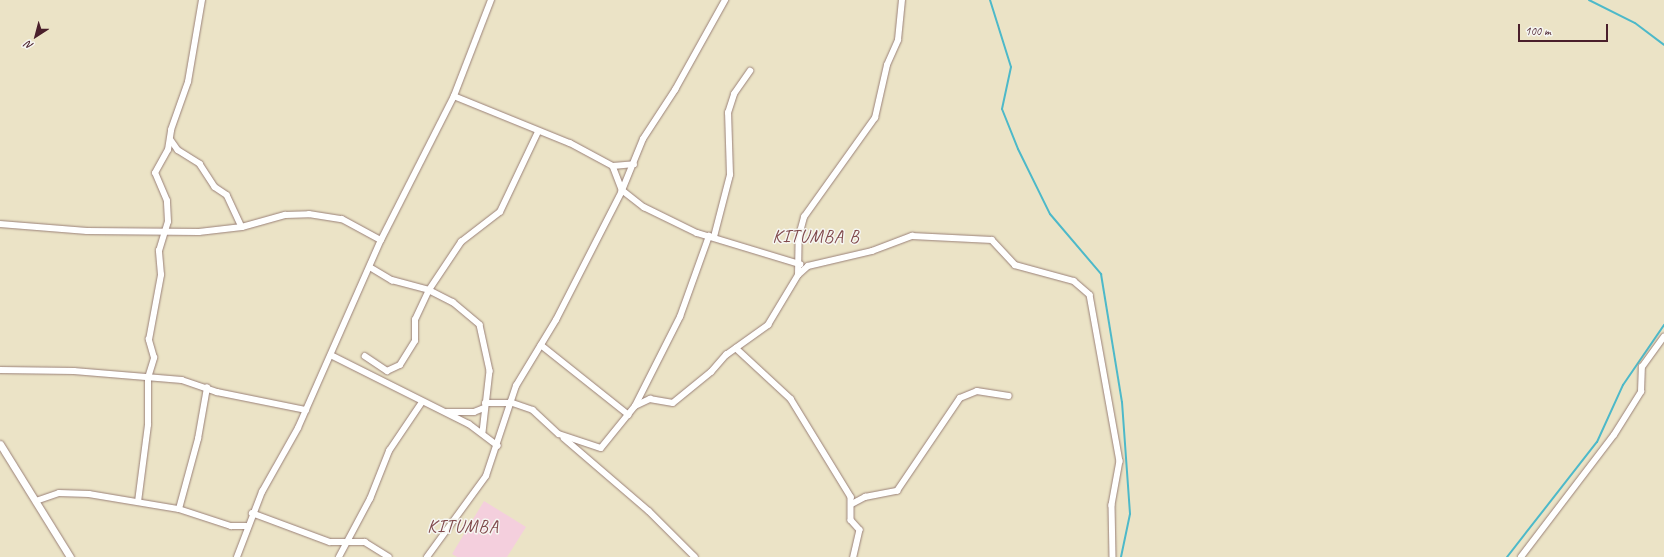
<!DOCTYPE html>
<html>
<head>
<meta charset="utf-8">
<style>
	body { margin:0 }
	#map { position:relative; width:1664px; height:557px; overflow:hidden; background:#ebe3c6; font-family:Caveat,sans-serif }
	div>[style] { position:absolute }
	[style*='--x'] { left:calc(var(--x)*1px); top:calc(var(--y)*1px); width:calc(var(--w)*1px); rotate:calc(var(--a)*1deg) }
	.built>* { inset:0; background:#f4cfdd }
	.stream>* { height:2px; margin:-1px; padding:0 1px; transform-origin:1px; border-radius:1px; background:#4db9c9 }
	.roads { filter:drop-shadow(0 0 1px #9a8178) drop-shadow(0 0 1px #9a8178) }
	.minor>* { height:5.5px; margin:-2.75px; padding:0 2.75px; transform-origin:2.75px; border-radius:2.75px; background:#fff }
	.tertiary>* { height:7px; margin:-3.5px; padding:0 3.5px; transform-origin:3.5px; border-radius:3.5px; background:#fff }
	span { translate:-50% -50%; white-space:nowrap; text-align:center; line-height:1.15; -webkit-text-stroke:3px #f6f6f2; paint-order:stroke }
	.quarter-label { font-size:18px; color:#814a4c; letter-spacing:1px }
	.north { position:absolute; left:16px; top:16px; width:40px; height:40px; -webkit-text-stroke:3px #f6f6f2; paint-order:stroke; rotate:216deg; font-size:11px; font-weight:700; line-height:16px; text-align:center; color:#4a1f2b }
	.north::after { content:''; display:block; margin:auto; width:14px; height:18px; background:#4a1f2b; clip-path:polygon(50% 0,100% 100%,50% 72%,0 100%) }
	.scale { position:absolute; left:1518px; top:24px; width:90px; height:18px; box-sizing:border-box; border:2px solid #4a1f2b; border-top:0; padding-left:5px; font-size:12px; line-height:14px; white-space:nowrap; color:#4a1f2b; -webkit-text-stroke:3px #f6f6f2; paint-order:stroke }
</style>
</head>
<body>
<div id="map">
	<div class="built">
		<div style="clip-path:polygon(484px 501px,526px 527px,507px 557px,457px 557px,452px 554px)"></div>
	</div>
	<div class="stream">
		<div style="--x:990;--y:0;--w:70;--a:72.6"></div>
		<div style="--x:1011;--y:67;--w:43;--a:102.1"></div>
		<div style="--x:1002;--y:109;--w:43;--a:68.2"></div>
		<div style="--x:1018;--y:149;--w:72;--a:63.8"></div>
		<div style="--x:1050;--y:214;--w:79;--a:49.6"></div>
		<div style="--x:1101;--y:274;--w:130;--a:80.7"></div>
		<div style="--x:1122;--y:402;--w:112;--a:85.9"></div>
		<div style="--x:1130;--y:514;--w:44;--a:101.8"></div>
		<div style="--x:1589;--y:0;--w:51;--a:26.6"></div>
		<div style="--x:1635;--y:23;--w:36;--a:37"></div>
		<div style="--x:1507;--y:557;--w:146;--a:-52"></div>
		<div style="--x:1597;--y:442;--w:63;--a:-65.5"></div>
		<div style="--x:1623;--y:385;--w:73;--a:-55.7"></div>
	</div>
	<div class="roads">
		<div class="minor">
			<div style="--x:454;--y:96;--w:125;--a:22.1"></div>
			<div style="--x:570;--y:143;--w:49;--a:28.1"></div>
			<div style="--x:613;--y:166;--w:21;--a:-5"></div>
			<div style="--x:171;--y:140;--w:12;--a:55"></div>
			<div style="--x:178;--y:150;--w:26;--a:32"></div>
			<div style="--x:200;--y:164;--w:27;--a:57"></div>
			<div style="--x:215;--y:187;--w:14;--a:34"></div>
			<div style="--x:227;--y:195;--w:35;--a:65"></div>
			<div style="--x:613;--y:166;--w:26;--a:69"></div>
			<div style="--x:622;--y:190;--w:28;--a:38"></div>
			<div style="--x:644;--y:207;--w:59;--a:26.1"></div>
			<div style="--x:697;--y:233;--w:108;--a:16.8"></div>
			<div style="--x:0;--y:224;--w:87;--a:4.6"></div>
			<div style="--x:87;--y:231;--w:112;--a:0.5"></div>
			<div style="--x:199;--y:232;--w:43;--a:-6.6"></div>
			<div style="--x:242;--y:227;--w:45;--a:-15.6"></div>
			<div style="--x:285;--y:215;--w:24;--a:-2"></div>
			<div style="--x:309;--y:214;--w:33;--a:9"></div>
			<div style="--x:342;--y:219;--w:44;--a:28.3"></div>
			<div style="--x:714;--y:237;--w:64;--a:-75.5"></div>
			<div style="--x:730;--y:175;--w:62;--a:-91.8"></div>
			<div style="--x:728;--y:113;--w:20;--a:-72"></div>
			<div style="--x:734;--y:94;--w:28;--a:-55"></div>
			<div style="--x:370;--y:267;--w:26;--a:31"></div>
			<div style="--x:392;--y:280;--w:38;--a:15"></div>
			<div style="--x:429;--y:290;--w:27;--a:27"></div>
			<div style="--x:453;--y:302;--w:35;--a:40"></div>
			<div style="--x:480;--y:325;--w:47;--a:77.7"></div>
			<div style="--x:490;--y:371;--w:61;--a:96.5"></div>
			<div style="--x:798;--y:275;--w:39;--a:-89"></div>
			<div style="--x:799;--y:236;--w:20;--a:-75"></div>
			<div style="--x:804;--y:217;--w:122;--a:-54.4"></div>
			<div style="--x:875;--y:118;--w:54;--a:-77.2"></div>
			<div style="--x:887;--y:65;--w:27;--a:-66"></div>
			<div style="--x:898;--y:40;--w:40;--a:-84.3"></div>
			<div style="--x:541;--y:345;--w:112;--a:38.5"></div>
			<div style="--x:736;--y:348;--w:75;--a:42.8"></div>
			<div style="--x:791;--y:399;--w:115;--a:58.5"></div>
			<div style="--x:851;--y:497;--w:23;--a:90"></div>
			<div style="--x:851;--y:520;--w:13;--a:48"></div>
			<div style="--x:860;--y:530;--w:28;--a:103"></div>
			<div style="--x:333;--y:356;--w:152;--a:26.6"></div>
			<div style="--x:469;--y:424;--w:36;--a:37"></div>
			<div style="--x:365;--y:356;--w:27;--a:34"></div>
			<div style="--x:387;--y:371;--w:14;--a:-25"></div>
			<div style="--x:400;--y:365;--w:28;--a:-58"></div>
			<div style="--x:415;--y:341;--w:21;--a:-90"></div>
			<div style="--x:415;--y:320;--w:33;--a:-65"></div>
			<div style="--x:429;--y:290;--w:58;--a:-56.3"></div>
			<div style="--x:461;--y:242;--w:49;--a:-37.6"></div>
			<div style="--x:500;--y:212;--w:89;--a:-64.6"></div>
			<div style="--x:0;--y:370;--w:74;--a:0.8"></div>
			<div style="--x:74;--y:371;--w:108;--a:4.8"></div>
			<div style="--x:182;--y:380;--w:37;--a:19"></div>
			<div style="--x:217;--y:392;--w:91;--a:11.4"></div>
			<div style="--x:510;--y:402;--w:24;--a:19"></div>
			<div style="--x:533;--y:410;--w:35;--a:43"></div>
			<div style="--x:559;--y:434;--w:44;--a:18.4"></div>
			<div style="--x:601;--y:448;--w:54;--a:-51"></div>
			<div style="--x:635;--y:406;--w:17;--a:-25"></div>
			<div style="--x:650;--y:399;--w:23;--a:10"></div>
			<div style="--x:673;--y:403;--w:49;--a:-39.2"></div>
			<div style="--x:711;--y:372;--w:23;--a:-49"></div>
			<div style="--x:726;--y:355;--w:52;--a:-35.5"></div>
			<div style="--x:768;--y:325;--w:58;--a:-59"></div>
			<div style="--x:798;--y:275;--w:13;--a:-42"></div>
			<div style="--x:808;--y:266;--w:66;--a:-13.2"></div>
			<div style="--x:872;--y:251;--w:43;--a:-20.6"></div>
			<div style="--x:912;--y:236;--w:80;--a:2.9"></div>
			<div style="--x:992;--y:240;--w:34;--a:47"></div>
			<div style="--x:1015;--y:265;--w:61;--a:15.2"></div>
			<div style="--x:1074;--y:281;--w:21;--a:41"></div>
			<div style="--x:1090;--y:295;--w:169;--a:79.8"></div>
			<div style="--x:1120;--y:461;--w:45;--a:100.3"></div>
			<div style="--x:1112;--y:505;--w:52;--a:88.9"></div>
			<div style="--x:485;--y:403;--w:25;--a:0"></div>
			<div style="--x:635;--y:406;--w:100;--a:-63.2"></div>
			<div style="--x:680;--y:317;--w:86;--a:-70.3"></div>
			<div style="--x:447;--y:412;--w:27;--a:0"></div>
			<div style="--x:474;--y:412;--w:11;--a:-22"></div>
			<div style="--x:564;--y:438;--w:112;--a:40.7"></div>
			<div style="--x:649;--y:511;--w:65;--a:45"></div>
			<div style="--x:36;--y:501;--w:24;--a:-19"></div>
			<div style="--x:59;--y:493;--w:30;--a:2"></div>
			<div style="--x:89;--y:494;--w:91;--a:9.5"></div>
			<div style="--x:179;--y:509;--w:55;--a:18.1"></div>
			<div style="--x:231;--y:526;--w:15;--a:0"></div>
			<div style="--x:138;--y:502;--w:78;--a:-82.6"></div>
			<div style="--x:148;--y:425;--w:47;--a:-90"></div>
			<div style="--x:148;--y:378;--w:21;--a:-73"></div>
			<div style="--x:154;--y:358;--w:19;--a:-106"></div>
			<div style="--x:149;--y:340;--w:66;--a:-79.5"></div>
			<div style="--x:161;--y:275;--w:24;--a:-95"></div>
			<div style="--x:159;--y:251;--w:30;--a:-73"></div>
			<div style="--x:168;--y:222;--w:21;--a:-93"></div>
			<div style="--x:167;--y:201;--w:30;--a:-113"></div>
			<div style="--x:155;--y:173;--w:26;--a:-61"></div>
			<div style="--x:168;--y:150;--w:20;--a:-81"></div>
			<div style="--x:171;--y:130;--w:51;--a:-70.5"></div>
			<div style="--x:188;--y:82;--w:83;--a:-80.3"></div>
			<div style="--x:852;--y:504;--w:15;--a:-28"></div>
			<div style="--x:865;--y:497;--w:33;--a:-11"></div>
			<div style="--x:897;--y:491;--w:112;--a:-55.9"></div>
			<div style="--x:960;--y:398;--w:18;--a:-22"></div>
			<div style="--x:977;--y:391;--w:32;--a:9"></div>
			<div style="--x:179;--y:509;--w:73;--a:-74.8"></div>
			<div style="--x:198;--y:439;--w:52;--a:-80"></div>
			<div style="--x:252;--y:513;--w:83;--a:20.4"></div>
			<div style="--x:330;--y:542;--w:35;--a:0"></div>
			<div style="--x:365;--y:542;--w:28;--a:32"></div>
			<div style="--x:237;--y:557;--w:70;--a:-69"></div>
			<div style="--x:262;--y:492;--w:73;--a:-60.6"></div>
			<div style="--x:298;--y:428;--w:206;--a:-66.2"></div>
			<div style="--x:381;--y:240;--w:161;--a:-63.1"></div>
			<div style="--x:454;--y:96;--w:103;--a:-68.9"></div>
			<div style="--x:339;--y:557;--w:66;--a:-61.9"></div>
			<div style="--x:370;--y:499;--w:52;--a:-68.4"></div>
			<div style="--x:389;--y:451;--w:59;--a:-56"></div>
			<div style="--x:427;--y:557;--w:100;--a:-53.9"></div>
			<div style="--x:486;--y:476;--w:95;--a:-71.6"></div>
			<div style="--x:516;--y:386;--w:77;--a:-58.8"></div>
			<div style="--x:556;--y:320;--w:143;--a:-62.9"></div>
			<div style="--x:621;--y:193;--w:58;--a:-67.8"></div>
			<div style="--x:643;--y:139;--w:59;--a:-56.9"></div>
			<div style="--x:675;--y:90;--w:103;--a:-60.9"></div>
			<div style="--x:1521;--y:557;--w:153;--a:-52.7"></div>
			<div style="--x:1614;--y:435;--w:51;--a:-57.9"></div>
			<div style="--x:1641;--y:392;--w:25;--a:-88"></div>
			<div style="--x:1642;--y:367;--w:37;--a:-54"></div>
		</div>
		<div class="tertiary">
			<div style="--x:0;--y:444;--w:133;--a:58.2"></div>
		</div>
	</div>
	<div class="quarter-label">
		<span style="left:816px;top:236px">KITUMBA B</span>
		<span style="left:463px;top:526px">KITUMBA</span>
	</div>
	<div class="north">N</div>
	<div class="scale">100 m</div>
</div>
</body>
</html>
